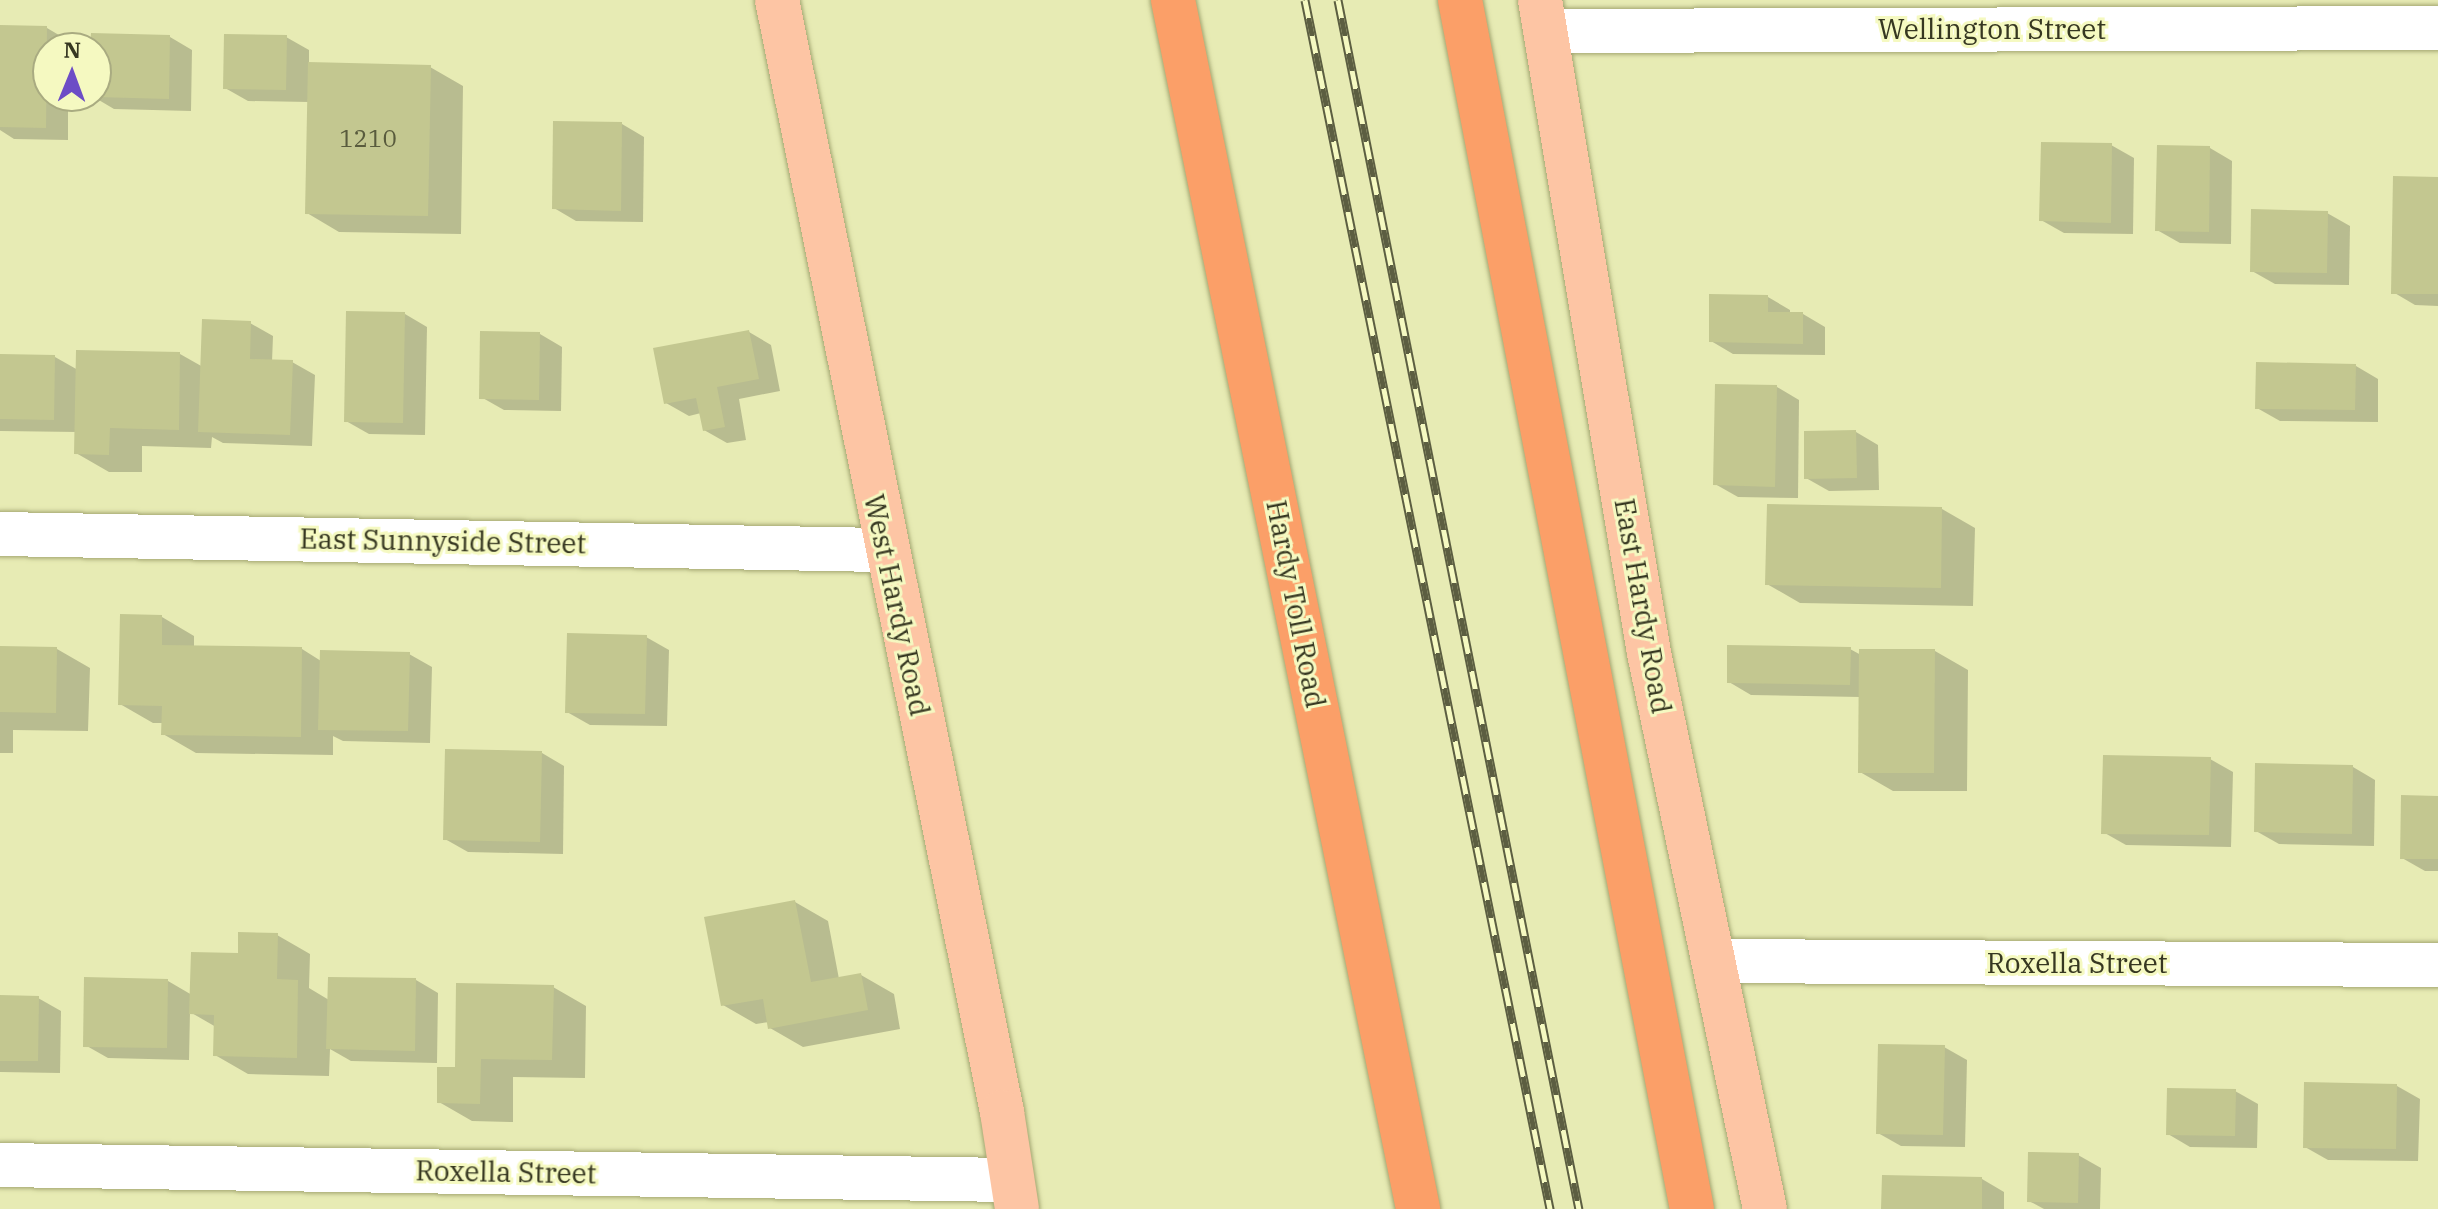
<!DOCTYPE html>
<html>
<head>
<meta charset="utf-8">
<style>
	body { margin:0 }
	#map { position:relative; width:2438px; height:1209px; overflow:hidden; background:#e7ebb4; font-family:"IBM Plex Serif",serif }
	div>[style] { position:absolute }
	[style*='--x'] { left:calc(var(--x)*1px); top:calc(var(--y)*1px); width:calc(var(--w)*1px); rotate:calc(var(--a)*1deg) }
	.shadow>* { inset:0; background:#0003 }
	.building>* { inset:0; background:#c3c790 }
	.roads { filter:drop-shadow(0 0 2px #a4a772) drop-shadow(0 0 2px #a4a772) }
	.minor>* { height:44px; margin:-22px; padding:0 22px; transform-origin:22px; border-radius:22px; background:#fff }
	.major>* { height:44px; margin:-22px; padding:0 22px; transform-origin:22px; border-radius:22px; background:#fdc5a4 }
	.highway>* { height:44px; margin:-22px; padding:0 22px; transform-origin:22px; border-radius:22px; background:#fb9f68 }
	.rail>* { height:9px; margin-top:-4.5px; transform-origin:0; background:repeating-linear-gradient(90deg,#f5f9c1 0 18px,#5c5e41 0 36px); box-sizing:border-box; border-block:2px solid #5c5e41 }
	span { translate:-50% -50%; white-space:nowrap; text-align:center; line-height:1.15; -webkit-text-stroke:6px #f5f9c1; paint-order:stroke }
	.number-label { font-size:24px; color:#595b3d }
	.number-label span { -webkit-text-stroke-width:0 }
	.street-label { font-size:28px; color:#363721 }
	.north { position:absolute; left:32px; top:32px; width:80px; height:80px; box-sizing:border-box; background:#f5f9c1; border:2px solid #a9ab81; border-radius:50%; rotate:1deg; font-size:22px; font-weight:700; line-height:32px; text-align:center; color:#363721 }
	.north::after { content:''; display:block; margin:auto; width:28px; height:36px; background:#6d4dc6; clip-path:polygon(50% 0,100% 100%,50% 72%,0 100%) }
</style>
</head>
<body>
<div id="map">
	<div class="shadow">
		<div style="clip-path:polygon(0 27px,47px 28px,69px 41px,69px 48px,48px 48px,48px 96px,68px 96px,68px 140px,14px 139px,0 130px)"></div>
		<div style="clip-path:polygon(170px 37px,192px 50px,191px 111px,114px 109px,92px 96px,96px 96px,96px 48px,92px 48px)"></div>
		<div style="clip-path:polygon(286px 37px,309px 50px,309px 64px,430px 67px,463px 86px,461px 234px,339px 232px,307px 213px,309px 102px,248px 101px,225px 88px)"></div>
		<div style="clip-path:polygon(622px 124px,644px 137px,643px 222px,576px 221px,554px 208px)"></div>
		<div style="clip-path:polygon(2111px 145px,2134px 158px,2133px 234px,2064px 233px,2041px 220px)"></div>
		<div style="clip-path:polygon(2210px 148px,2232px 161px,2231px 244px,2180px 243px,2157px 230px)"></div>
		<div style="clip-path:polygon(2438px 179px,2438px 306px,2415px 305px,2393px 292px)"></div>
		<div style="clip-path:polygon(2327px 213px,2350px 226px,2349px 285px,2275px 284px,2252px 271px)"></div>
		<div style="clip-path:polygon(1768px 297px,1790px 310px,1790px 314px,1803px 314px,1825px 327px,1825px 355px,1733px 354px,1711px 341px)"></div>
		<div style="clip-path:polygon(405px 314px,427px 327px,425px 435px,369px 434px,346px 421px)"></div>
		<div style="clip-path:polygon(250px 323px,273px 336px,272px 362px,292px 362px,315px 375px,312px 446px,223px 443px,212px 437px,211px 448px,142px 446px,142px 472px,109px 472px,76px 453px,77px 432px,0 431px,0 356px,55px 357px,78px 370px,180px 354px,203px 367px)"></div>
		<div style="clip-path:polygon(749px 332px,771px 345px,780px 391px,739px 399px,746px 440px,727px 443px,704px 430px,701px 413px,689px 416px,666px 403px)"></div>
		<div style="clip-path:polygon(540px 334px,562px 347px,561px 411px,504px 410px,481px 397px)"></div>
		<div style="clip-path:polygon(2356px 366px,2378px 379px,2378px 422px,2280px 421px,2257px 408px)"></div>
		<div style="clip-path:polygon(1777px 387px,1799px 400px,1798px 498px,1738px 497px,1715px 484px)"></div>
		<div style="clip-path:polygon(1856px 432px,1878px 445px,1879px 490px,1829px 491px,1806px 478px)"></div>
		<div style="clip-path:polygon(1942px 509px,1975px 528px,1973px 606px,1800px 603px,1767px 584px)"></div>
		<div style="clip-path:polygon(162px 617px,194px 636px,194px 648px,302px 649px,321px 661px,409px 654px,432px 667px,430px 743px,343px 741px,333px 736px,333px 755px,196px 753px,163px 734px,164px 723px,153px 723px,120px 704px)"></div>
		<div style="clip-path:polygon(646px 637px,669px 650px,667px 726px,590px 725px,567px 712px)"></div>
		<div style="clip-path:polygon(0 648px,57px 649px,90px 668px,88px 731px,13px 730px,13px 753px,0 753px)"></div>
		<div style="clip-path:polygon(1850px 649px,1861px 655px,1935px 651px,1968px 670px,1967px 791px,1893px 791px,1860px 772px,1860px 697px,1751px 695px,1729px 682px)"></div>
		<div style="clip-path:polygon(542px 753px,564px 766px,563px 854px,468px 852px,445px 839px)"></div>
		<div style="clip-path:polygon(2210px 759px,2233px 772px,2231px 847px,2126px 845px,2103px 832px)"></div>
		<div style="clip-path:polygon(2353px 767px,2375px 780px,2374px 846px,2279px 844px,2256px 831px)"></div>
		<div style="clip-path:polygon(2438px 798px,2438px 871px,2425px 871px,2402px 858px)"></div>
		<div style="clip-path:polygon(795px 902px,828px 921px,839px 979px,861px 975px,894px 994px,900px 1029px,803px 1047px,770px 1028px,769px 1022px,756px 1024px,723px 1005px)"></div>
		<div style="clip-path:polygon(277px 935px,310px 954px,309px 988px,329px 1000px,416px 980px,438px 993px,437px 1063px,351px 1061px,330px 1049px,329px 1076px,248px 1074px,215px 1055px,216px 1027px,190px 1012px,189px 1060px,108px 1058px,85px 1045px,168px 981px,192px 995px,240px 955px)"></div>
		<div style="clip-path:polygon(553px 987px,586px 1006px,585px 1078px,513px 1077px,513px 1122px,472px 1121px,439px 1102px,457px 1069px)"></div>
		<div style="clip-path:polygon(0 997px,38px 998px,61px 1011px,60px 1073px,0 1072px)"></div>
		<div style="clip-path:polygon(1944px 1047px,1967px 1060px,1965px 1147px,1901px 1146px,1878px 1133px)"></div>
		<div style="clip-path:polygon(2397px 1086px,2420px 1099px,2418px 1161px,2328px 1160px,2305px 1147px)"></div>
		<div style="clip-path:polygon(2235px 1091px,2258px 1104px,2257px 1148px,2190px 1147px,2168px 1134px)"></div>
		<div style="clip-path:polygon(2078px 1155px,2101px 1168px,2100px 1209px,2044px 1209px,2029px 1201px)"></div>
		<div style="clip-path:polygon(1982px 1179px,2004px 1192px,2004px 1209px,1883px 1209px)"></div>
	</div>
	<div class="building">
		<div style="clip-path:polygon(0 25px,47px 26px,46px 128px,0 127px)"></div>
		<div style="clip-path:polygon(91px 33px,170px 35px,169px 99px,96px 97px,96px 48px,90px 48px)"></div>
		<div style="clip-path:polygon(224px 34px,287px 35px,286px 90px,223px 89px)"></div>
		<div style="clip-path:polygon(308px 62px,431px 65px,428px 216px,305px 214px)"></div>
		<div style="clip-path:polygon(553px 121px,622px 122px,621px 211px,552px 209px)"></div>
		<div style="clip-path:polygon(2041px 142px,2112px 143px,2111px 223px,2039px 221px)"></div>
		<div style="clip-path:polygon(2157px 145px,2210px 146px,2209px 232px,2155px 231px)"></div>
		<div style="clip-path:polygon(2393px 176px,2438px 177px,2438px 294px,2391px 294px)"></div>
		<div style="clip-path:polygon(2251px 209px,2328px 211px,2327px 273px,2250px 272px)"></div>
		<div style="clip-path:polygon(1709px 294px,1768px 295px,1768px 312px,1803px 312px,1803px 344px,1709px 342px)"></div>
		<div style="clip-path:polygon(346px 311px,405px 312px,403px 423px,344px 422px)"></div>
		<div style="clip-path:polygon(202px 319px,251px 321px,250px 359px,293px 360px,290px 435px,198px 432px)"></div>
		<div style="clip-path:polygon(749px 330px,759px 379px,717px 387px,725px 427px,703px 431px,696px 398px,664px 404px,653px 348px)"></div>
		<div style="clip-path:polygon(480px 331px,540px 332px,539px 400px,479px 399px)"></div>
		<div style="clip-path:polygon(76px 350px,180px 352px,179px 430px,110px 428px,109px 455px,74px 454px)"></div>
		<div style="clip-path:polygon(0 354px,55px 355px,54px 420px,0 419px)"></div>
		<div style="clip-path:polygon(2256px 362px,2356px 364px,2355px 410px,2255px 409px)"></div>
		<div style="clip-path:polygon(1715px 384px,1777px 385px,1775px 487px,1713px 485px)"></div>
		<div style="clip-path:polygon(1856px 430px,1857px 478px,1804px 479px,1804px 431px)"></div>
		<div style="clip-path:polygon(1767px 504px,1942px 507px,1941px 588px,1765px 585px)"></div>
		<div style="clip-path:polygon(120px 614px,162px 615px,162px 645px,302px 647px,301px 737px,161px 735px,162px 706px,118px 705px)"></div>
		<div style="clip-path:polygon(567px 633px,647px 635px,645px 714px,565px 713px)"></div>
		<div style="clip-path:polygon(1727px 645px,1851px 647px,1850px 685px,1727px 683px)"></div>
		<div style="clip-path:polygon(0 646px,57px 647px,56px 713px,0 712px)"></div>
		<div style="clip-path:polygon(1859px 649px,1935px 649px,1934px 773px,1858px 773px)"></div>
		<div style="clip-path:polygon(320px 650px,410px 652px,408px 731px,318px 730px)"></div>
		<div style="clip-path:polygon(445px 749px,542px 751px,540px 842px,443px 840px)"></div>
		<div style="clip-path:polygon(2103px 755px,2211px 757px,2209px 835px,2101px 834px)"></div>
		<div style="clip-path:polygon(2255px 763px,2353px 765px,2352px 834px,2254px 832px)"></div>
		<div style="clip-path:polygon(2401px 795px,2438px 796px,2438px 859px,2400px 859px)"></div>
		<div style="clip-path:polygon(795px 900px,811px 982px,861px 973px,868px 1010px,768px 1029px,763px 999px,721px 1006px,704px 917px)"></div>
		<div style="clip-path:polygon(238px 932px,278px 933px,277px 979px,298px 980px,297px 1058px,213px 1056px,214px 1015px,189px 1014px,191px 952px,238px 953px)"></div>
		<div style="clip-path:polygon(84px 977px,168px 979px,167px 1048px,83px 1047px)"></div>
		<div style="clip-path:polygon(328px 977px,416px 978px,415px 1051px,326px 1049px)"></div>
		<div style="clip-path:polygon(456px 983px,554px 985px,552px 1060px,481px 1059px,480px 1104px,437px 1103px,437px 1067px,455px 1067px)"></div>
		<div style="clip-path:polygon(0 995px,39px 996px,38px 1061px,0 1061px)"></div>
		<div style="clip-path:polygon(1878px 1044px,1945px 1045px,1943px 1135px,1876px 1134px)"></div>
		<div style="clip-path:polygon(2304px 1082px,2397px 1084px,2396px 1149px,2303px 1148px)"></div>
		<div style="clip-path:polygon(2167px 1088px,2236px 1089px,2235px 1136px,2166px 1135px)"></div>
		<div style="clip-path:polygon(2028px 1152px,2079px 1153px,2078px 1203px,2027px 1202px)"></div>
		<div style="clip-path:polygon(1882px 1175px,1982px 1177px,1982px 1209px,1881px 1209px)"></div>
	</div>
	<div class="roads">
		<div class="minor">
			<div style="--x:1546;--y:31;--w:892;--a:-0.19"></div>
			<div style="--x:0;--y:534;--w:885;--a:1.04"></div>
			<div style="--x:1715;--y:961;--w:723;--a:0.32"></div>
			<div style="--x:0;--y:1165;--w:1012;--a:0.85"></div>
		</div>
		<div class="major">
			<div style="--x:777;--y:0;--w:1135;--a:78.56"></div>
			<div style="--x:1002;--y:1112;--w:98;--a:81.2"></div>
			<div style="--x:1540;--y:0;--w:662;--a:80.52"></div>
			<div style="--x:1649;--y:653;--w:568;--a:78.22"></div>
		</div>
		<div class="highway">
			<div style="--x:1173;--y:0;--w:1234;--a:78.54"></div>
			<div style="--x:1460;--y:0;--w:1231;--a:79.14"></div>
		</div>
	</div>
	<div class="rail">
		<div style="--x:1305;--y:0;--w:1234;--a:78.54"></div>
		<div style="--x:1338;--y:0;--w:1233;--a:78.73"></div>
	</div>
	<div class="number-label">
		<span style="left:368px;top:139px">1210</span>
	</div>
	<div class="street-label">
		<span style="left:1992px;top:29px">Wellington Street</span>
		<span style="left:443px;top:541px;rotate:1deg">East Sunnyside Street</span>
		<span style="left:1296px;top:604px;rotate:79deg">Hardy Toll Road</span>
		<span style="left:897px;top:605px;rotate:78deg">West Hardy Road</span>
		<span style="left:1643px;top:606px;rotate:80deg">East Hardy Road</span>
		<span style="left:2077px;top:963px">Roxella Street</span>
		<span style="left:506px;top:1172px;rotate:1deg">Roxella Street</span>
	</div>
	<div class="north">N</div>
</div>
</body>
</html>
